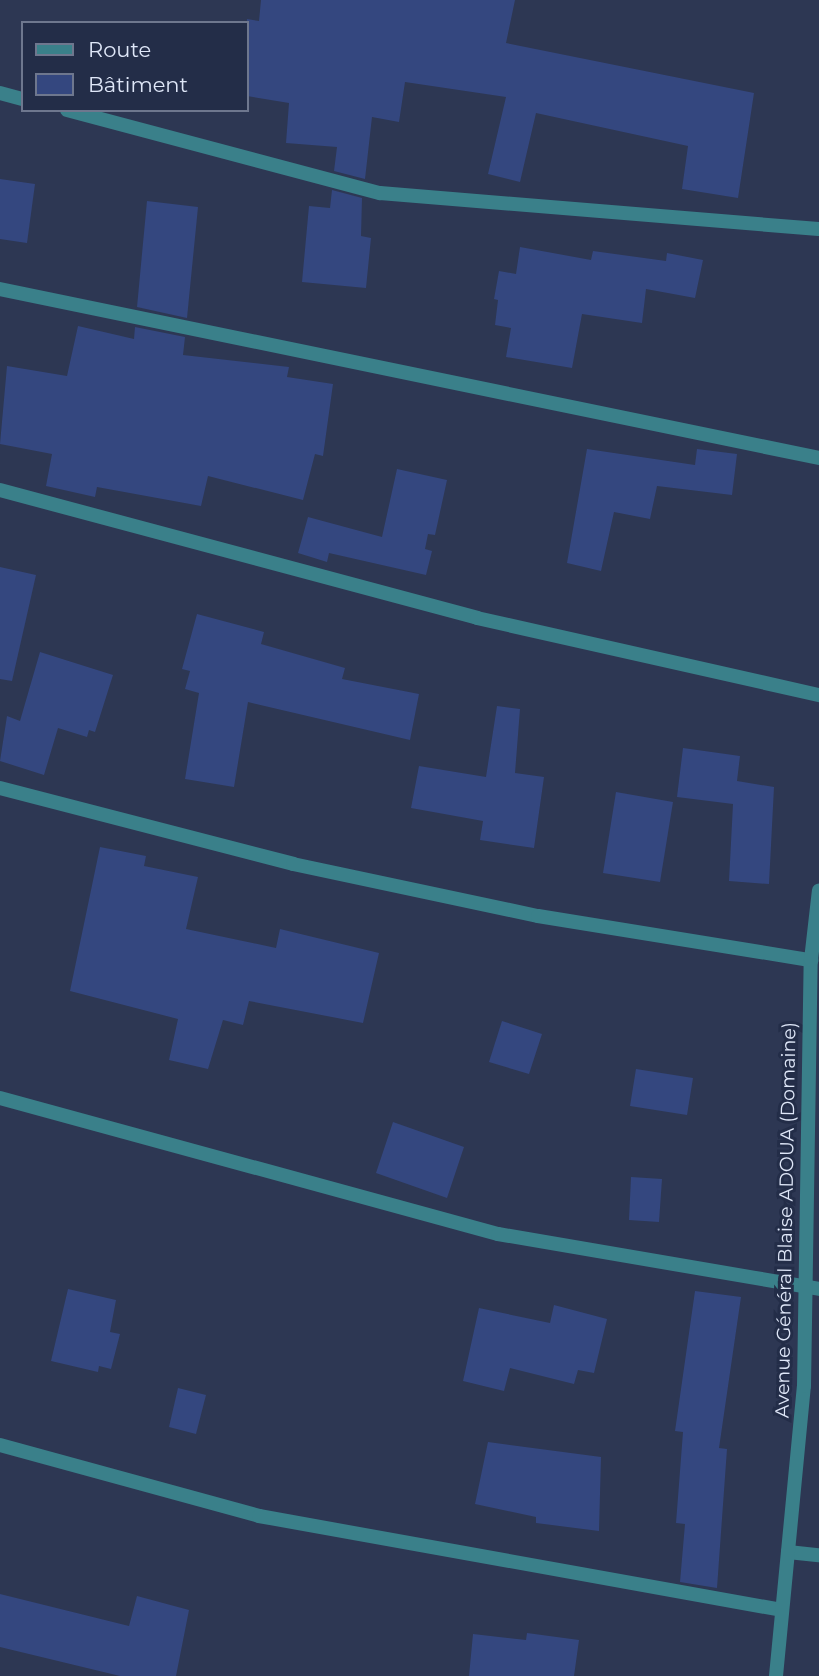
<!DOCTYPE html>
<html>
<head>
<meta charset="utf-8">
<style>
	body { margin:0 }
	#map { position:relative; width:819px; height:1676px; overflow:hidden; background:#2d3753; font-family:Montserrat,sans-serif }
	div>[style] { position:absolute }
	[style*='--x'] { left:calc(var(--x)*1px); top:calc(var(--y)*1px); width:calc(var(--w)*1px); rotate:calc(var(--a)*1deg) }
	.building>* { inset:0; background:#34477f }
	.street>* { height:14px; margin:-7px; padding:0 7px; transform-origin:7px; border-radius:7px; background:#3a808a }
	span { translate:-50% -50%; white-space:nowrap; text-align:center; line-height:1.15; -webkit-text-stroke:6px #232d48; paint-order:stroke }
	.street-label { font-size:19px; color:#dfe7f8 }
	.legend { position:absolute; left:21px; top:21px; width:228px; height:91px; box-sizing:border-box; background:#232d48; border:2px solid #6e778e; margin:0; padding:9px 12px; list-style:none; font-size:21px; color:#dfe7f8 }
	.legend li { display:flex; align-items:center; gap:14px; height:35px }
	.legend b { width:35px; border:2px solid #6e778e }
</style>
</head>
<body>
<div id="map">
	<div class="building">
		<div style="clip-path:polygon(261px 0,515px 0,506px 43px,754px 93px,738px 198px,682px 189px,688px 146px,536px 113px,520px 182px,488px 174px,506px 97px,405px 82px,399px 122px,372px 117px,365px 179px,334px 171px,337px 147px,286px 143px,289px 103px,247px 96px,247px 19px,259px 21px)"></div>
		<div style="clip-path:polygon(0 179px,35px 184px,27px 243px,0 239px)"></div>
		<div style="clip-path:polygon(332px 190px,362px 198px,361px 236px,371px 238px,366px 288px,302px 282px,309px 206px,330px 208px)"></div>
		<div style="clip-path:polygon(147px 201px,198px 207px,187px 318px,137px 307px)"></div>
		<div style="clip-path:polygon(520px 247px,591px 260px,593px 251px,666px 261px,667px 253px,703px 260px,695px 298px,646px 289px,642px 323px,582px 314px,572px 368px,506px 357px,511px 328px,495px 325px,498px 300px,494px 299px,499px 271px,516px 274px)"></div>
		<div style="clip-path:polygon(78px 326px,134px 339px,135px 327px,185px 337px,183px 355px,289px 367px,287px 377px,333px 384px,323px 456px,315px 454px,303px 500px,208px 476px,201px 506px,97px 487px,95px 497px,46px 486px,52px 454px,0 444px,7px 366px,67px 376px)"></div>
		<div style="clip-path:polygon(587px 449px,695px 465px,697px 449px,737px 454px,732px 495px,657px 486px,650px 519px,614px 512px,601px 571px,567px 563px)"></div>
		<div style="clip-path:polygon(397px 469px,447px 480px,435px 535px,428px 534px,425px 549px,432px 551px,426px 575px,329px 553px,327px 562px,298px 553px,308px 517px,382px 537px)"></div>
		<div style="clip-path:polygon(0 567px,36px 575px,12px 681px,0 679px)"></div>
		<div style="clip-path:polygon(197px 614px,264px 632px,261px 644px,345px 668px,342px 679px,419px 694px,410px 740px,248px 702px,234px 787px,185px 779px,199px 693px,185px 689px,190px 671px,182px 669px)"></div>
		<div style="clip-path:polygon(40px 652px,113px 675px,95px 732px,89px 730px,87px 737px,58px 728px,44px 775px,0 761px,7px 716px,20px 721px)"></div>
		<div style="clip-path:polygon(497px 706px,520px 709px,515px 773px,544px 777px,534px 848px,480px 840px,483px 821px,411px 808px,419px 766px,486px 777px)"></div>
		<div style="clip-path:polygon(683px 748px,740px 756px,737px 781px,774px 787px,769px 884px,729px 881px,733px 804px,677px 797px)"></div>
		<div style="clip-path:polygon(616px 792px,673px 802px,660px 882px,603px 873px)"></div>
		<div style="clip-path:polygon(100px 847px,146px 856px,144px 866px,198px 877px,186px 929px,276px 948px,280px 929px,379px 953px,363px 1023px,249px 1001px,243px 1025px,223px 1020px,208px 1069px,169px 1060px,178px 1019px,70px 991px)"></div>
		<div style="clip-path:polygon(502px 1021px,542px 1034px,529px 1074px,489px 1062px)"></div>
		<div style="clip-path:polygon(636px 1069px,693px 1078px,687px 1115px,630px 1106px)"></div>
		<div style="clip-path:polygon(393px 1122px,464px 1147px,447px 1198px,376px 1173px)"></div>
		<div style="clip-path:polygon(631px 1177px,662px 1179px,659px 1222px,629px 1220px)"></div>
		<div style="clip-path:polygon(68px 1289px,116px 1300px,110px 1332px,120px 1334px,111px 1369px,99px 1366px,98px 1372px,51px 1361px)"></div>
		<div style="clip-path:polygon(695px 1291px,741px 1297px,719px 1448px,727px 1449px,717px 1588px,680px 1582px,685px 1524px,676px 1523px,683px 1432px,675px 1431px)"></div>
		<div style="clip-path:polygon(554px 1305px,607px 1319px,594px 1373px,578px 1370px,574px 1384px,510px 1368px,504px 1391px,463px 1381px,479px 1308px,550px 1323px)"></div>
		<div style="clip-path:polygon(178px 1388px,206px 1395px,196px 1434px,169px 1427px)"></div>
		<div style="clip-path:polygon(488px 1442px,601px 1457px,599px 1531px,536px 1523px,536px 1517px,475px 1504px)"></div>
		<div style="clip-path:polygon(0 1594px,129px 1626px,137px 1596px,189px 1610px,176px 1676px,120px 1676px,0 1647px)"></div>
		<div style="clip-path:polygon(527px 1633px,579px 1640px,574px 1676px,469px 1676px,473px 1634px,526px 1640px)"></div>
	</div>
	<div class="street">
		<div style="--x:0;--y:93;--w:24;--a:15"></div>
		<div style="--x:67;--y:110;--w:324;--a:14.9"></div>
		<div style="--x:380;--y:193;--w:440;--a:4.7"></div>
		<div style="--x:0;--y:289;--w:836;--a:11.66"></div>
		<div style="--x:0;--y:490;--w:494;--a:15"></div>
		<div style="--x:477;--y:618;--w:351;--a:12.7"></div>
		<div style="--x:0;--y:788;--w:303;--a:14.5"></div>
		<div style="--x:293;--y:864;--w:250;--a:12"></div>
		<div style="--x:538;--y:916;--w:277;--a:9.2"></div>
		<div style="--x:0;--y:1098;--w:516;--a:15.27"></div>
		<div style="--x:498;--y:1234;--w:326;--a:9.7"></div>
		<div style="--x:0;--y:1445;--w:269;--a:15.3"></div>
		<div style="--x:259;--y:1516;--w:531;--a:10.19"></div>
		<div style="--x:788;--y:1552;--w:31;--a:6"></div>
		<div style="--x:776;--y:1676;--w:291;--a:-84.5"></div>
		<div style="--x:804;--y:1386;--w:426;--a:-89.1"></div>
		<div style="--x:811;--y:960;--w:70;--a:-83.5"></div>
	</div>
	<div class="street-label">
		<span style="left:786px;top:1220px;rotate:-89deg">Avenue Général Blaise ADOUA (Domaine)</span>
	</div>
	<ul class="legend">
	<li><b style="height:9px;background:#3a808a"></b>Route</li>
	<li><b style="height:19px;background:#34477f"></b>Bâtiment</li>
	</ul>
</div>
</body>
</html>
